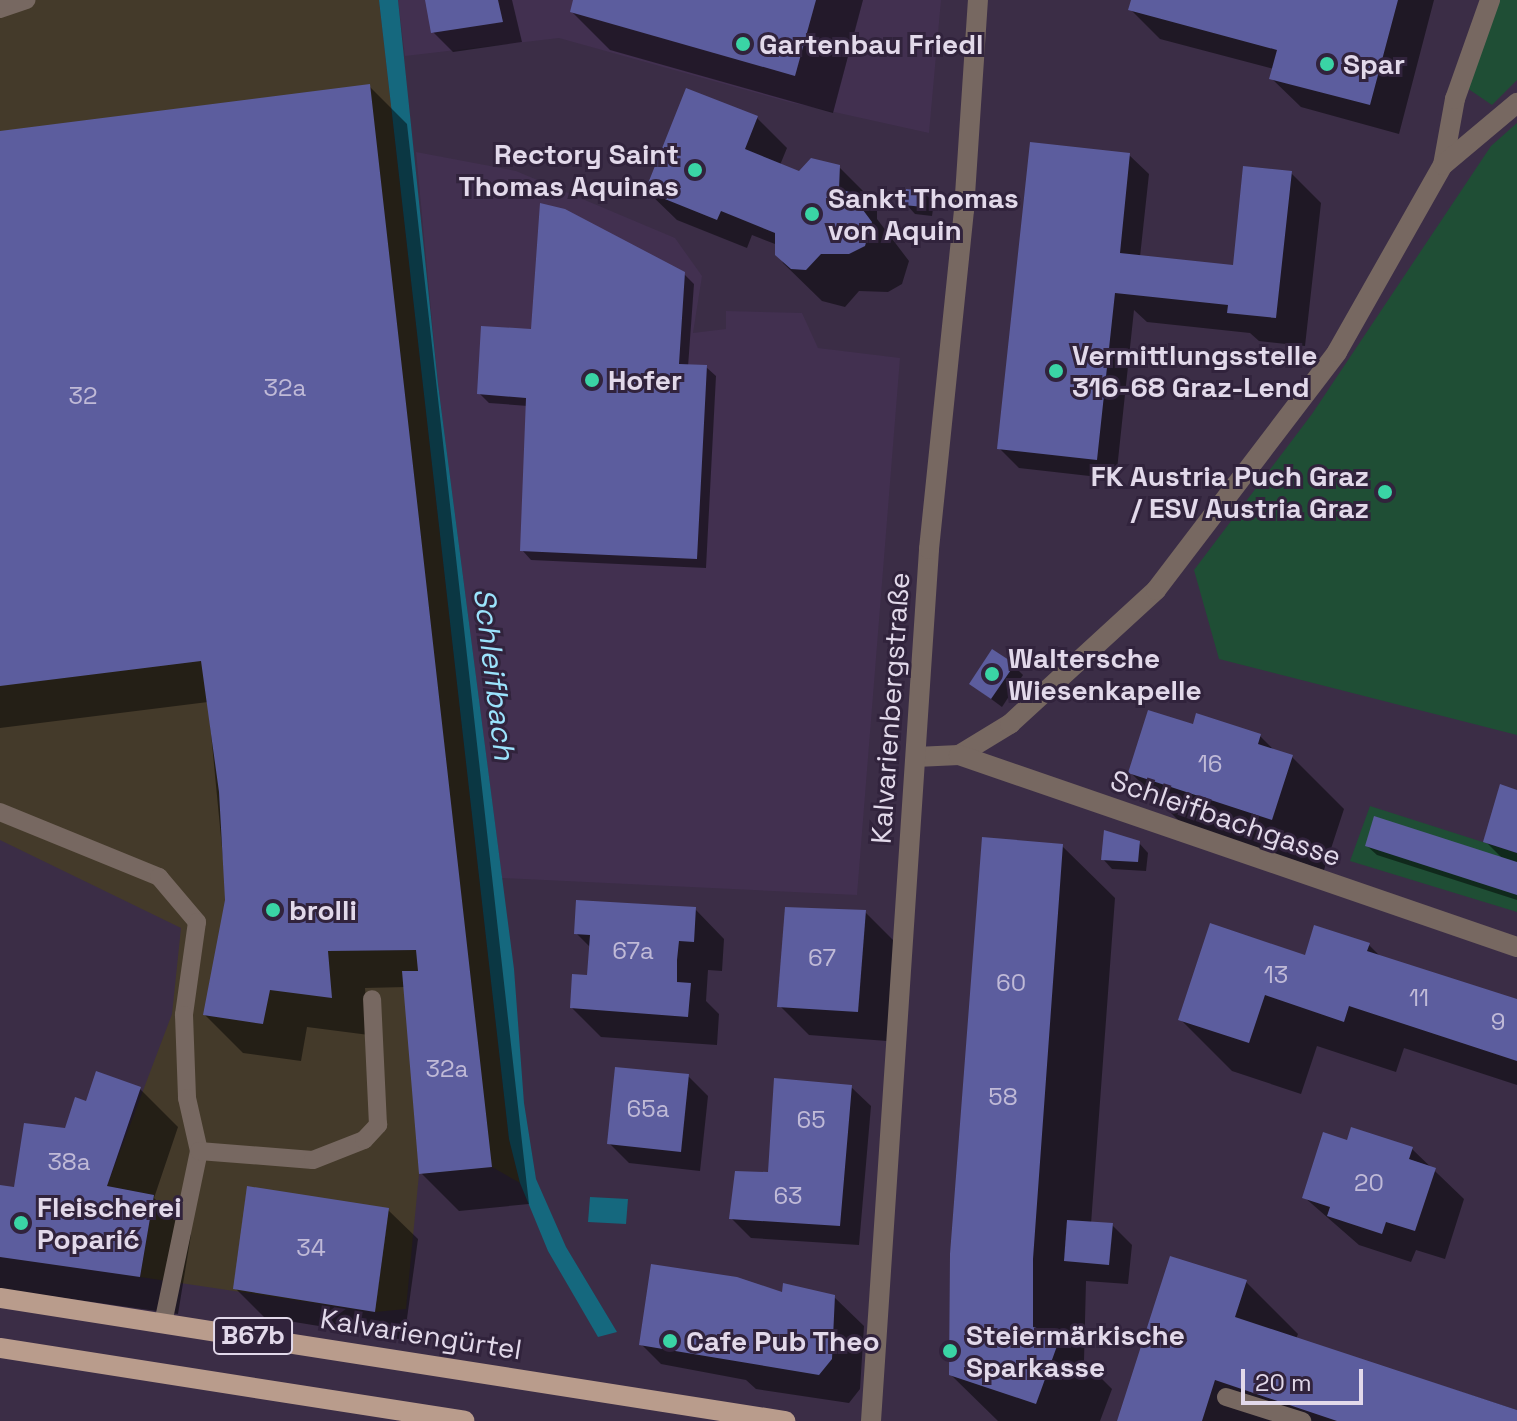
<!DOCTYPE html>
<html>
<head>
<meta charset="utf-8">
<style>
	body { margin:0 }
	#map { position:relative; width:1517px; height:1421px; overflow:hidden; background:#3b2d46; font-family:"Space Grotesk",sans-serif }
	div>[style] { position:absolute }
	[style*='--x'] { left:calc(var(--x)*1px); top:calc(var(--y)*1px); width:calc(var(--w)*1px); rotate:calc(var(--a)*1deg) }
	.built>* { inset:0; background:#423050 }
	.industrial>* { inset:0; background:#443a2a }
	.green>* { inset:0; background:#1f4e35 }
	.water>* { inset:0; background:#15687e }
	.shadow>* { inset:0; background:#0007 }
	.building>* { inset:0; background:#5c5d9e }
	.service>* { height:18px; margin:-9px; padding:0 9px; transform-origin:9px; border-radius:9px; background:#776861 }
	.minor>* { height:20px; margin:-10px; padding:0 10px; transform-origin:10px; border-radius:10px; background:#776861 }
	.tertiary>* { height:20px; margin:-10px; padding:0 10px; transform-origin:10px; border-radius:10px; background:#776861 }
	.primary>* { height:20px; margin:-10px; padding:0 10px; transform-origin:10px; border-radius:10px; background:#b99c8c }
	.dots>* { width:22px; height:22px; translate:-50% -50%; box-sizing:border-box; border:4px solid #31233c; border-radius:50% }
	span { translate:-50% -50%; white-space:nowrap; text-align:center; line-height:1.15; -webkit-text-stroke:6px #31233c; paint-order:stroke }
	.number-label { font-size:24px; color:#c0bad7 }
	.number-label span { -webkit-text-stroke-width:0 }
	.shield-label span { padding:2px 6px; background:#31233c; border:2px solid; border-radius:6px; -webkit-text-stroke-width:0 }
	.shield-label { font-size:26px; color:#e2d9ea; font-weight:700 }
	.poi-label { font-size:28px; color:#e2d9ea; font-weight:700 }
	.left { translate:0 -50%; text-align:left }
	.right { translate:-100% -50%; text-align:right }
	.street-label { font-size:28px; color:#e2d9ea }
	.water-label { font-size:30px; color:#9be3fc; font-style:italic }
	.scale { position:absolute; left:1241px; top:1369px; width:122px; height:36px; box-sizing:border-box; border:4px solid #e2d9ea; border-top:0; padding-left:10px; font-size:24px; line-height:28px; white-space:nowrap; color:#e2d9ea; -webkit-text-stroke:6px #31233c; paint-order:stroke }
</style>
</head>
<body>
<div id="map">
	<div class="built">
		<div style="clip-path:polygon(398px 0,941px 0,929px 133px,789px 102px,559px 38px,405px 56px)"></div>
		<div style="clip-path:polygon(416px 152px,516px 171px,675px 238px,702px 276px,693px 333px,726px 329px,726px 311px,802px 313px,818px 348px,900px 358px,857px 895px,502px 878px,438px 384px)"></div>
	</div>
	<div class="industrial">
		<div style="clip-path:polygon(0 0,379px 0,509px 1139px,520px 1183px,492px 1167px,419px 1174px,406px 1309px,375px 1312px,140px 1277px,154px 1195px,107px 1186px,172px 1014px,181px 928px,0 840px)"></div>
	</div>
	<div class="green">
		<div style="clip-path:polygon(1498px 0,1517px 0,1517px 80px,1492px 105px,1467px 88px)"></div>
		<div style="clip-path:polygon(1517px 123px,1517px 735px,1219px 659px,1194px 570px,1312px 414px,1491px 146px)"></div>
		<div style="clip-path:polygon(1370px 806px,1517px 853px,1517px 912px,1350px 861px)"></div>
	</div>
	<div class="water">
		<div style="clip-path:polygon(379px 0,398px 0,438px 384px,514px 969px,524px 1103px,536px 1179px,566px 1247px,617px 1332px,598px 1337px,548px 1251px,520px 1183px,509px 1139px)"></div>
		<div style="clip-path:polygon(590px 1197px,628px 1199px,626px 1224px,588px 1222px)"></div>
	</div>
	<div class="shadow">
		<div style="clip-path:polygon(427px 0,512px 0,522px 42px,453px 52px,433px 32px)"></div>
		<div style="clip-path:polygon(575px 0,863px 0,833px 113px,610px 50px,572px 12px)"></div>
		<div style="clip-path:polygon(1133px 0,1434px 0,1399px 134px,1301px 107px,1271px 78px,1274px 69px,1160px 39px,1130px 9px)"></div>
		<div style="clip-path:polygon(369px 86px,407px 124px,529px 1204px,459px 1211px,421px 1173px,406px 987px,365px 988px,369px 1035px,307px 1027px,301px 1061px,243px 1053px,205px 1015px,227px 900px,208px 702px,0 728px,0 133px)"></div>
		<div style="clip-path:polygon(687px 90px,757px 118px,787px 148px,780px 165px,800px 174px,839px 167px,877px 205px,877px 219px,909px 261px,902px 284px,888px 292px,859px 291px,845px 307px,822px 301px,783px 263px,775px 244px,752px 235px,747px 248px,677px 220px,647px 191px)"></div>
		<div style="clip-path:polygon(1129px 155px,1149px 174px,1140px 257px,1235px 268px,1291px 173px,1321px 203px,1305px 346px,1259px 341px,1250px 333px,1147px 322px,1134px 310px,1116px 479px,1019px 468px,999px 448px)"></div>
		<div style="clip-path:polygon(924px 193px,934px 202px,932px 216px,915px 214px,906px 204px)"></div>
		<div style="clip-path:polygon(684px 274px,694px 284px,688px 367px,706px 367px,716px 376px,706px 568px,531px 560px,522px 550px,528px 406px,489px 403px,479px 393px,533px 331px)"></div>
		<div style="clip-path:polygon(1014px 666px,1023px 675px,1002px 707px,971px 684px)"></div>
		<div style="clip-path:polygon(1197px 716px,1260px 736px,1276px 752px,1292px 757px,1344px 809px,1324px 870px,1182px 824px,1130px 772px,1194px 727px)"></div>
		<div style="clip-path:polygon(1517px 792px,1517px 900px,1377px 855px,1367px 846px,1503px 859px,1485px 841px)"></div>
		<div style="clip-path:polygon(1139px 843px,1148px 853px,1146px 871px,1112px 869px,1103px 859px)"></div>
		<div style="clip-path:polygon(1062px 846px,1115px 898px,1091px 1224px,1112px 1225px,1132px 1245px,1128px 1284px,1086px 1281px,1084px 1361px,1112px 1389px,1100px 1421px,998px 1421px,951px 1375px)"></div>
		<div style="clip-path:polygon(695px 909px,724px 939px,722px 971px,708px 970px,706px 1001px,719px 1014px,717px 1045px,601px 1037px,572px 1008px,589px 977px,591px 948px,576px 933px)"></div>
		<div style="clip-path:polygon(865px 912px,894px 941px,887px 1041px,809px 1035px,780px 1006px)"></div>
		<div style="clip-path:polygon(1369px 945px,1381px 957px,1517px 1000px,1517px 1085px,1404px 1048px,1396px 1072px,1317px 1046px,1301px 1094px,1232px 1071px,1180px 1019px,1306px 957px)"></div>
		<div style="clip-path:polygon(688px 1076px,708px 1096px,700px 1171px,629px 1163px,609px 1143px)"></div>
		<div style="clip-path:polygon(851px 1087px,871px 1106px,859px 1245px,751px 1238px,731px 1218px)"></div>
		<div style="clip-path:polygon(140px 1089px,178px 1127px,154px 1198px,191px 1235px,178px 1314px,0 1289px,0 1187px,16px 1190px,87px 1103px)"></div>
		<div style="clip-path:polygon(1348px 1142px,1412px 1149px,1464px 1199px,1445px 1259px,1416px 1250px,1411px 1262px,1359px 1245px,1304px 1197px)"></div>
		<div style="clip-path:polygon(388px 1210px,418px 1239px,404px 1340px,264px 1317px,235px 1288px)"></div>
		<div style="clip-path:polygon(1246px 1282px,1298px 1334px,1296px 1339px,1517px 1410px,1517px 1421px,1119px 1421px)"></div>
		<div style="clip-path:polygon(784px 1295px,834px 1297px,864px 1326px,860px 1389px,849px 1403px,756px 1389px,746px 1380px,661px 1364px,641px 1344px)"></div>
	</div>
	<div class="building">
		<div style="clip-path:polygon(425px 0,498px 0,503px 22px,431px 33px)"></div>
		<div style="clip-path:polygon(573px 0,816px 0,795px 76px,570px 12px)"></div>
		<div style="clip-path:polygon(1131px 0,1398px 0,1370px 105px,1269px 79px,1277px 50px,1128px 10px)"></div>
		<div style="clip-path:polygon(370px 84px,492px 1167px,419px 1174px,402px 971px,418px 971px,416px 950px,328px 951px,332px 998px,270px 990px,263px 1024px,203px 1015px,225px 900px,219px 792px,201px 661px,0 686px,0 131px)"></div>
		<div style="clip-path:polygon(686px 88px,758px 116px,745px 149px,799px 171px,811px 158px,840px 165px,839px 189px,853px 193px,850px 204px,863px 210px,872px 222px,865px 246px,849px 254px,821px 254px,806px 270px,791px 269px,775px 255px,775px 233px,721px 211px,717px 220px,645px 191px)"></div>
		<div style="clip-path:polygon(1030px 142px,1130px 153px,1120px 253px,1233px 265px,1243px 166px,1292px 171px,1276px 318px,1227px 313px,1228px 305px,1115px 293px,1097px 460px,997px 449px)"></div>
		<div style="clip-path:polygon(906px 189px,925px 191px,923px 207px,904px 205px)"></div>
		<div style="clip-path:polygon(540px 203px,565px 209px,685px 272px,679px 364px,707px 365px,697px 559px,520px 551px,526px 398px,477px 394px,481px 326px,531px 329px)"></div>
		<div style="clip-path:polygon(992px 649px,1015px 664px,991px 699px,969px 684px)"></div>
		<div style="clip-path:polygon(1148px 710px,1193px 724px,1196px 713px,1261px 734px,1258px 744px,1293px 755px,1272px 820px,1128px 773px)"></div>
		<div style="clip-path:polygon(1500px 784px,1517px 790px,1517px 853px,1483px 842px)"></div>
		<div style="clip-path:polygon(1374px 816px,1517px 862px,1517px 895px,1365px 846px)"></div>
		<div style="clip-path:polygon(1104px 830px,1140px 841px,1138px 862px,1101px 860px)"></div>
		<div style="clip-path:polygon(982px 837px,1063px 844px,1033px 1259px,1033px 1327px,1061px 1335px,1036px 1404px,949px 1375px,950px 1254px)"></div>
		<div style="clip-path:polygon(576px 900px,696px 907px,694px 942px,679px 941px,677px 960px,677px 982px,691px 983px,688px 1017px,570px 1008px,572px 974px,587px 975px,590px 935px,574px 934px)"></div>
		<div style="clip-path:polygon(785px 907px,866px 910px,858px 1012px,777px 1007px)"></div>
		<div style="clip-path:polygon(1210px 923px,1305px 955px,1314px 925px,1370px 943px,1367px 951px,1517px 999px,1517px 1061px,1349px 1006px,1344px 1022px,1265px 995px,1249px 1043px,1178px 1020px)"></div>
		<div style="clip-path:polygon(615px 1067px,689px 1074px,681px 1152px,607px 1144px)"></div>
		<div style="clip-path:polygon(96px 1071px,141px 1087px,107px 1186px,154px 1195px,140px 1277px,0 1257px,0 1185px,14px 1187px,24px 1123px,65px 1128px,75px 1097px,86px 1101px)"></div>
		<div style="clip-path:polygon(774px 1078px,852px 1085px,840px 1226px,729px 1219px,735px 1171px,768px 1172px)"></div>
		<div style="clip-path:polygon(1351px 1127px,1413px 1147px,1409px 1159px,1436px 1168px,1415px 1231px,1386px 1222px,1382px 1234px,1327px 1216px,1330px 1207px,1302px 1198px,1323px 1132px,1347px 1140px)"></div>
		<div style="clip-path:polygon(247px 1186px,389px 1208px,375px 1312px,233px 1289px)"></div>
		<div style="clip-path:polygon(1067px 1220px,1113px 1223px,1109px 1265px,1064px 1261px)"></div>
		<div style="clip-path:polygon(1170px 1256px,1247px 1280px,1235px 1317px,1517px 1410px,1517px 1421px,1337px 1421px,1215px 1380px,1202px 1421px,1117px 1421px)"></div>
		<div style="clip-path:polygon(651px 1264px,737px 1277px,782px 1292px,783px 1283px,835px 1295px,832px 1359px,819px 1375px,639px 1345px)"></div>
	</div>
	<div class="service">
		<div style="--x:0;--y:9;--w:28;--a:-19"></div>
		<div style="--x:0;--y:812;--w:172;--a:22.2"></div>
		<div style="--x:159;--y:877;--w:59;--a:49.8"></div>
		<div style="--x:197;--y:922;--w:94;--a:98"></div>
		<div style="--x:184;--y:1015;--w:83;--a:87.9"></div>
		<div style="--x:187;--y:1098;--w:54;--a:77.2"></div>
		<div style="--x:199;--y:1151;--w:176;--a:101.8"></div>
		<div style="--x:199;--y:1151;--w:114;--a:4.5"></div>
		<div style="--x:313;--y:1160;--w:55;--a:-21.4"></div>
		<div style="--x:364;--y:1140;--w:21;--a:-47"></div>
		<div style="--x:378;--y:1125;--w:126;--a:-92.7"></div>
		<div style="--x:1226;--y:1397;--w:80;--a:17.5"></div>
	</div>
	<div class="minor">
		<div style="--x:1443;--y:165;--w:67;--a:-79.7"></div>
		<div style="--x:1455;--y:99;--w:105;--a:-70.5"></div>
		<div style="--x:959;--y:755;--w:60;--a:-31.3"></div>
		<div style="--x:1010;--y:724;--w:198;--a:-42.5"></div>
		<div style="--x:1156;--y:590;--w:299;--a:-52.7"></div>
		<div style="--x:1337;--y:352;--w:215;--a:-60.5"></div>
		<div style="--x:1443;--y:165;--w:97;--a:-40"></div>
		<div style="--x:916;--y:757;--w:43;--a:-2.7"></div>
		<div style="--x:959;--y:755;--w:590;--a:18.99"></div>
	</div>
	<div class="tertiary">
		<div style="--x:871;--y:1421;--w:874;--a:-86.19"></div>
		<div style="--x:929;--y:549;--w:341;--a:-84.1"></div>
		<div style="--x:964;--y:210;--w:210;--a:-86.2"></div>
	</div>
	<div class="primary">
		<div style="--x:0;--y:1298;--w:795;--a:8.91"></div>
		<div style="--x:0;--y:1348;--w:470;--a:8.9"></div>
	</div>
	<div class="dots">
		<div style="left:743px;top:44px;background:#3ad4a5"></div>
		<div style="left:1327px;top:64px;background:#3ad4a5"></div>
		<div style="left:695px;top:170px;background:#3ad4a5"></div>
		<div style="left:812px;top:214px;background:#3ad4a5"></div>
		<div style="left:1056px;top:371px;background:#3ad4a5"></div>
		<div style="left:592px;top:380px;background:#3ad4a5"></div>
		<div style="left:1385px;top:492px;background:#3ad4a5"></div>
		<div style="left:992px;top:674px;background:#3ad4a5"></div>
		<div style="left:273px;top:910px;background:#3ad4a5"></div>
		<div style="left:21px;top:1223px;background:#3ad4a5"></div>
		<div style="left:670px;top:1341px;background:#3ad4a5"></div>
		<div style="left:950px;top:1351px;background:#3ad4a5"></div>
	</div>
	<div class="number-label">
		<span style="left:285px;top:388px">32a</span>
		<span style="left:83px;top:396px">32</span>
		<span style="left:1210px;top:764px">16</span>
		<span style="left:633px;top:951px">67a</span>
		<span style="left:822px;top:958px">67</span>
		<span style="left:1276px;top:975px">13</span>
		<span style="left:1011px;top:983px">60</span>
		<span style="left:1419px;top:998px">11</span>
		<span style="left:1498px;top:1022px">9</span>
		<span style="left:447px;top:1069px">32a</span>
		<span style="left:1003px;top:1097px">58</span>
		<span style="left:648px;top:1109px">65a</span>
		<span style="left:811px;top:1120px">65</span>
		<span style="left:69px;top:1162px">38a</span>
		<span style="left:1369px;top:1183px">20</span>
		<span style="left:788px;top:1196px">63</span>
		<span style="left:311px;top:1248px">34</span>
	</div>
	<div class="shield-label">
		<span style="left:253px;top:1336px">B67b</span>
	</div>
	<div class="poi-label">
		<span class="left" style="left:759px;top:44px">Gartenbau Friedl</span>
		<span class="left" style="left:1343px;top:64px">Spar</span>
		<span class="right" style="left:679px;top:170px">Rectory Saint<br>Thomas Aquinas</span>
		<span class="left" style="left:828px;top:214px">Sankt Thomas<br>von Aquin</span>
		<span class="left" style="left:1072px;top:371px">Vermittlungsstelle<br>316-68 Graz-Lend</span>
		<span class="left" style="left:608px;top:380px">Hofer</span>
		<span class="right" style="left:1369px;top:492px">FK Austria Puch Graz<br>/ ESV Austria Graz</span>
		<span class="left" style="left:1008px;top:674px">Waltersche<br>Wiesenkapelle</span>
		<span class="left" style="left:289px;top:910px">brolli</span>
		<span class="left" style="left:37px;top:1223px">Fleischerei<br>Poparić</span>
		<span class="left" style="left:966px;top:1351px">Steiermärkische<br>Sparkasse</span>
		<span class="left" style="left:686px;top:1341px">Cafe Pub Theo</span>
	</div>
	<div class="street-label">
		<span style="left:890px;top:708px;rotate:-86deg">Kalvarienbergstraße</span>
		<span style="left:1226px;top:818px;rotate:19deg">Schleifbachgasse</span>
		<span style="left:421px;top:1334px;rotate:9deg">Kalvariengürtel</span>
	</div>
	<div class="water-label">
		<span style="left:494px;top:674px;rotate:83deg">Schleifbach</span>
	</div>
	<div class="scale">20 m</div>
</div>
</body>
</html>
